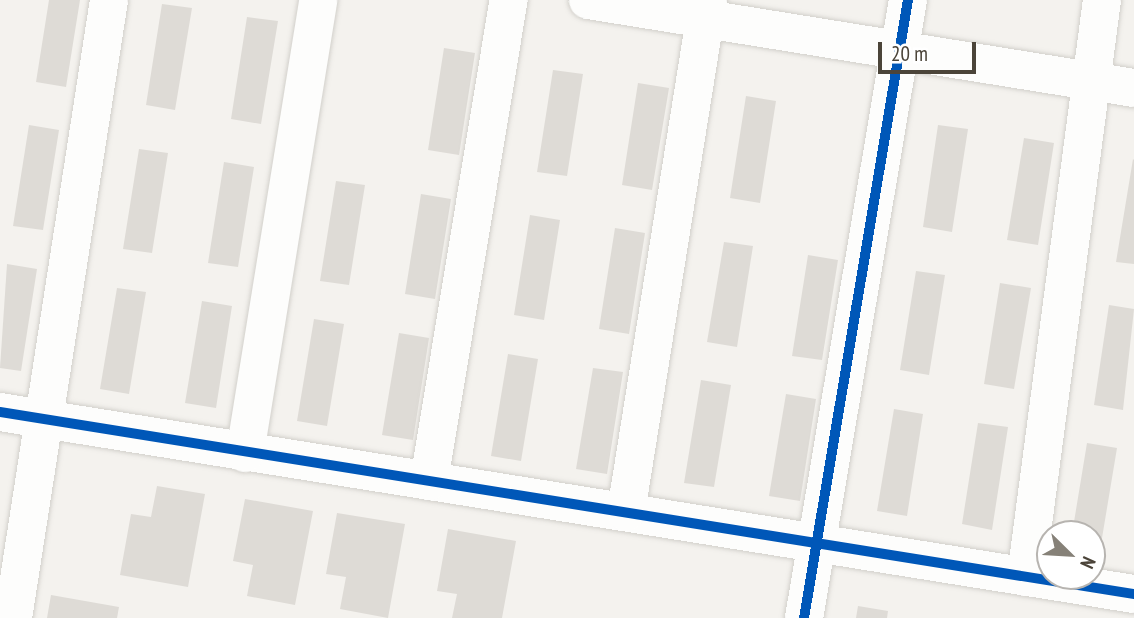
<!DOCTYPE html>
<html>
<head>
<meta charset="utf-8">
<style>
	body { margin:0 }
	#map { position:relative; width:1134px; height:618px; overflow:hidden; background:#f4f2ee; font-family:"PT Sans Narrow",sans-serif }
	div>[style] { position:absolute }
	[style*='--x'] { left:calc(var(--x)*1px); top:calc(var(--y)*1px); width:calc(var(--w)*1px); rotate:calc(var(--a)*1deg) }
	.building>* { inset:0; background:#dedbd6 }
	.roads { filter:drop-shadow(0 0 2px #d2d0cb) drop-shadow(0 0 2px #d2d0cb) }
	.minor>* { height:38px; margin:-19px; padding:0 19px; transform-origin:19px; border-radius:19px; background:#fdfdfc }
	.cycleway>* { height:10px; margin:-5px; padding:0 5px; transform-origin:5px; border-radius:5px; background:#0057b8 }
	span { translate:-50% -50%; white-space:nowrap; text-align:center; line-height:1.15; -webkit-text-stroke:7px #fff; paint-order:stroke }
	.north { position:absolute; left:1036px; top:520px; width:70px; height:70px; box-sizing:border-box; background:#fff; border:2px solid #b7b4b0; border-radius:50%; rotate:114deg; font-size:19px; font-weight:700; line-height:28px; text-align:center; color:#4b4439 }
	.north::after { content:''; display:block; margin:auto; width:24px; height:32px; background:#868178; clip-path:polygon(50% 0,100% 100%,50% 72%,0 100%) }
	.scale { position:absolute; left:878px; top:42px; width:98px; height:32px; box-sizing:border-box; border:4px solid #4b4439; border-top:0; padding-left:9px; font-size:21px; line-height:24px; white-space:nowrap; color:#4b4439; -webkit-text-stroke:5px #fff; paint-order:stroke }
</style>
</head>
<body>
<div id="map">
	<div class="building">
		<div style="clip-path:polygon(49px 0,80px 0,66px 87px,36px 82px)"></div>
		<div style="clip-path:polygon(162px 4px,192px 8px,175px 110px,146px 105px)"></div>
		<div style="clip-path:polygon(247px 17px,278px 21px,261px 124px,231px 119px)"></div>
		<div style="clip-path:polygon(444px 48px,475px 53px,459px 155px,428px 150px)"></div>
		<div style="clip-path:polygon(553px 70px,583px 74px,567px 176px,537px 172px)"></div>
		<div style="clip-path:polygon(638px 83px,669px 88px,652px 190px,622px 185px)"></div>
		<div style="clip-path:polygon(746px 96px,776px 101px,760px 203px,730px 198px)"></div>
		<div style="clip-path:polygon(29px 125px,59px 130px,43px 230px,13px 226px)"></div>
		<div style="clip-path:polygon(938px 125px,968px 129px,952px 232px,923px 227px)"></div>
		<div style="clip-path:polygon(1024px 138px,1054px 143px,1038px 245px,1007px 240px)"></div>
		<div style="clip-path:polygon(139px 149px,168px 153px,152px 253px,123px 249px)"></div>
		<div style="clip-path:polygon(1133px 159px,1134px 160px,1134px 264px,1116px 262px)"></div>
		<div style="clip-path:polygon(224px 162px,254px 167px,238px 267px,208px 263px)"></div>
		<div style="clip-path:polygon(336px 181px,365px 185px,349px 285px,320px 281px)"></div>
		<div style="clip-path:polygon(421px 194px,451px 199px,435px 299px,405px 294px)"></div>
		<div style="clip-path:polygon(530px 215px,560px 220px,544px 320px,514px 315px)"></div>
		<div style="clip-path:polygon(615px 228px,645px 233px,629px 334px,599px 329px)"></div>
		<div style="clip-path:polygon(724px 242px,753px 246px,737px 347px,707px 342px)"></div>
		<div style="clip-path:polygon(808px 255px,838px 260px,822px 360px,792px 356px)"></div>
		<div style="clip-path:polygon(7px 264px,37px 269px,21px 371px,0 368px)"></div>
		<div style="clip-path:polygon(916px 271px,945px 275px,929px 375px,900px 370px)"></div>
		<div style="clip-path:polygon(1000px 283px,1031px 288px,1014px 389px,984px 384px)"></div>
		<div style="clip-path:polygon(117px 288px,146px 292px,129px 394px,100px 389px)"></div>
		<div style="clip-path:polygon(202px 301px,232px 306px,216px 408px,185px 403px)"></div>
		<div style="clip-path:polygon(1109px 305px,1134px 309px,1123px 410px,1094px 405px)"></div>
		<div style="clip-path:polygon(314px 319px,344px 324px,327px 426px,297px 421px)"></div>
		<div style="clip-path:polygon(399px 333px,429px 338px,413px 440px,382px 435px)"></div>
		<div style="clip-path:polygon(508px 354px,538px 359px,521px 461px,491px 456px)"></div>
		<div style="clip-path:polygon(593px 368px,623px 372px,607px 474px,576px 469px)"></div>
		<div style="clip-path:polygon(701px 380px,731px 385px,714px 487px,684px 483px)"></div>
		<div style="clip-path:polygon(786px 394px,816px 399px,800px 501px,769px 496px)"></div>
		<div style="clip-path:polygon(894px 409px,923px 414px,907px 516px,877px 511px)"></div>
		<div style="clip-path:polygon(978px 423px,1008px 427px,992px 530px,962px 524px)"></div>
		<div style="clip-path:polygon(1087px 443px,1117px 448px,1100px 550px,1092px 549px,1092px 534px,1072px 534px)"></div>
		<div style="clip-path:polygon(157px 486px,205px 494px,188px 587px,120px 575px,131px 514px,151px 517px)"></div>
		<div style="clip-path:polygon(245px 499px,313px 511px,295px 605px,247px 596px,253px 565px,233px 561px)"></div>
		<div style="clip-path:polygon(337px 513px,405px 524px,388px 618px,340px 609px,346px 577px,326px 574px)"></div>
		<div style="clip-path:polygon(448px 529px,516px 541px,502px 618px,452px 618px,457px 594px,437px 591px)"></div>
		<div style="clip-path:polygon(51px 595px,119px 607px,117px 618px,47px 618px)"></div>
		<div style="clip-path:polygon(858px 606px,888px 611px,887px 618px,856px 618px)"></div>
	</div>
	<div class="roads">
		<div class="minor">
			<div style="--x:588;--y:0;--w:553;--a:9.16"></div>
			<div style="--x:0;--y:412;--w:1149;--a:9.12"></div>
			<div style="--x:245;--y:453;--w:459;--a:-80.8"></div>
			<div style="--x:429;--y:481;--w:488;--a:-80.6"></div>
			<div style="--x:626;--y:512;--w:519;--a:-80.9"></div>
			<div style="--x:1026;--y:577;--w:582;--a:-82.5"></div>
			<div style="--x:13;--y:618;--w:625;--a:-81.17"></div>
			<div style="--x:804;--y:618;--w:627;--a:-80.45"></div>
		</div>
	</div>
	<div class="cycleway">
		<div style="--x:0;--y:412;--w:1149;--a:9.12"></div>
		<div style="--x:804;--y:618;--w:627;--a:-80.45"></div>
	</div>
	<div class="north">N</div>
	<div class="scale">20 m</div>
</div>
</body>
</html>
